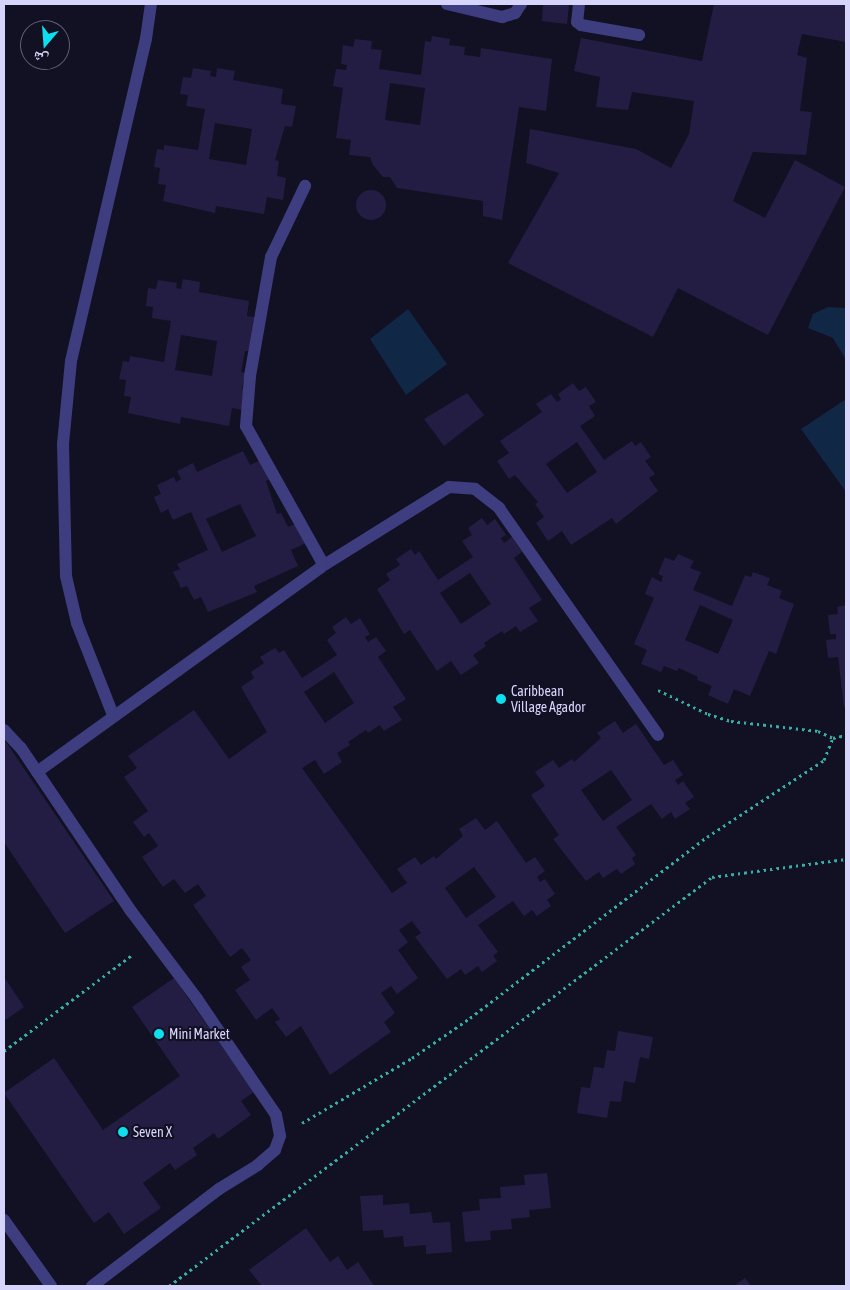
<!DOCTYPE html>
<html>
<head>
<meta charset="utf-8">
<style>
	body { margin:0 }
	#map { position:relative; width:850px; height:1290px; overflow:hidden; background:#121023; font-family:"Asap Condensed","Noto Naskh Arabic",sans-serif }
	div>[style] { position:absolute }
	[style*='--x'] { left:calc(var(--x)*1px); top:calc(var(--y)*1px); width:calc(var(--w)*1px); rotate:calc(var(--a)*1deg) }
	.water>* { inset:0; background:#112746 }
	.building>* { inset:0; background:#231d43 }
	.round { border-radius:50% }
	.path>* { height:3px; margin-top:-1.5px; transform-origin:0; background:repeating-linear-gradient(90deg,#36aea3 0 2.5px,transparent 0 6.5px) }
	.street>* { height:12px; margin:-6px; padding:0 6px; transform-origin:6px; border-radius:6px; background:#3e3d7f }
	.dots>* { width:14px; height:14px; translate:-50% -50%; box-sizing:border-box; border:2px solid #121023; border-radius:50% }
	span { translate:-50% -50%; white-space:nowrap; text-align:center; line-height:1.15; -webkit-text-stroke:4.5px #121023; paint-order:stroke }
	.poi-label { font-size:14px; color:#d7d4fc }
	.left { translate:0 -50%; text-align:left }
	.frame { position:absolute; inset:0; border:5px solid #d7d4fc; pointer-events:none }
	.north { position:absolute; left:20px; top:20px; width:50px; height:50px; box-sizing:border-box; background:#121023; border:1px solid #615e7a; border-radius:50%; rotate:198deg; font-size:14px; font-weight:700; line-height:20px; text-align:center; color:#d7d4fc }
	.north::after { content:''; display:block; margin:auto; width:18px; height:22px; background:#0edfee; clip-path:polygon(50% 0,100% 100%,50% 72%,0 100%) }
</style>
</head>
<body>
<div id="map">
	<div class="water">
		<div style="clip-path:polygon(828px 307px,846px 308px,846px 360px,833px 338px,808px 328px,813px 314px)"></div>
		<div style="clip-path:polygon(408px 309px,447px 364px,406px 395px,370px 339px)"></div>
		<div style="clip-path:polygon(846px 399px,846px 492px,801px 429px)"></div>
	</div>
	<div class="building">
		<div style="clip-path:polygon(543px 4px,569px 4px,567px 24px,542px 21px)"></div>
		<div style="clip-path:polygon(714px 4px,846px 4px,846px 42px,802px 34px,797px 55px,807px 58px,800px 111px,812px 112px,806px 155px,753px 152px,733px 201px,765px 218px,795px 160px,845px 187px,768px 335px,678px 288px,653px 337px,508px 263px,559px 173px,526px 163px,530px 129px,636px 149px,671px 168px,689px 134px,694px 101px,632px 92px,628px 110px,596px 107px,600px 77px,574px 71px,581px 38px,702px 61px)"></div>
		<div style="clip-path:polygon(evenodd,432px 36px,450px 39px,449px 45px,465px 47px,464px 55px,480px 57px,481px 48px,552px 59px,546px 111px,519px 107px,502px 220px,483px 216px,483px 201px,397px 188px,390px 177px,383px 177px,373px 165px,370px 157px,349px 155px,351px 140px,336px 138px,343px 88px,333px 86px,336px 69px,346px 70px,347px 65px,341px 64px,343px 45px,353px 47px,355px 39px,372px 41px,371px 49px,382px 50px,379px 69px,421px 75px,425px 41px,431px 42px,432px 36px,390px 83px,425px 88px,420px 125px,385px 120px,390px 83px)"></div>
		<div style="clip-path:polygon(evenodd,193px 68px,211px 71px,210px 76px,216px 77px,217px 68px,235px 71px,233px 80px,283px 89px,281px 104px,296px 106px,292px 127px,285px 126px,275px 160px,279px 161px,277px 176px,286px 178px,283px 200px,267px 197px,264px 214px,216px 206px,215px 213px,163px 201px,166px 185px,158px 184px,160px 168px,154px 167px,157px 149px,164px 150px,164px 145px,198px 150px,205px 109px,186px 106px,188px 95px,180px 94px,183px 77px,191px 78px,193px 68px,215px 123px,252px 129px,246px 165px,209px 159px,215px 123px)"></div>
		<div class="round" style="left:356px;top:190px;width:30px;height:30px"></div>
		<div style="clip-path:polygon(evenodd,183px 279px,200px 282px,199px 292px,249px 301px,247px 316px,261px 318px,248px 351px,245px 351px,241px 372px,245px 373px,242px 389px,252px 390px,249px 411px,232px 408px,229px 426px,181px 417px,180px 424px,128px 413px,131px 397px,124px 396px,126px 380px,119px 379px,123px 361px,129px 362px,130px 356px,164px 362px,171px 321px,152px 318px,153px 307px,146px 306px,148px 288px,156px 289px,158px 280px,177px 283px,176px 288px,181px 289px,183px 279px,181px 335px,217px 341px,212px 376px,175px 370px,181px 335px)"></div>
		<div style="clip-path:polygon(evenodd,573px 383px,579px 391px,586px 387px,596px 402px,589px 406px,595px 416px,580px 426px,604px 460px,632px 441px,635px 446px,641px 442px,651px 457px,645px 461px,655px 474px,649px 478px,658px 491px,616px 524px,612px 518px,571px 545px,562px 531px,548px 541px,536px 523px,544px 517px,535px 504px,538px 502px,515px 475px,509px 479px,497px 461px,509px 453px,500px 441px,542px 412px,536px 404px,551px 394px,557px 402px,561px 399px,558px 394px,573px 383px,577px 442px,597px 472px,567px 493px,546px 464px,577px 442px)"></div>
		<div style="clip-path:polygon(467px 393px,484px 415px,444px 446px,424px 419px)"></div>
		<div style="clip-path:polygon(evenodd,243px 451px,250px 465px,263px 459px,273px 477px,266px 481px,277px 514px,281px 513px,288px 527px,297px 523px,306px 543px,291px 550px,298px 566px,254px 586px,257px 592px,208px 612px,201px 597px,194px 600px,187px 586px,181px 588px,173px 572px,180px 569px,177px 564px,208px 550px,191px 512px,173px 520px,168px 509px,161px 513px,154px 497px,161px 494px,157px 485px,174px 477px,176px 482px,181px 479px,177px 471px,193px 463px,197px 472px,243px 451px,240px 504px,256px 536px,222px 552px,206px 519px,240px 504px)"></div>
		<div style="clip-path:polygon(evenodd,482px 518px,487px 525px,495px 519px,506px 535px,501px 538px,504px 543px,512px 537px,522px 552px,514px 558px,542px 600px,529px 608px,538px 621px,520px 632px,516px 626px,504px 634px,502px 631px,484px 643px,486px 646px,473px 655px,479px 663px,461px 675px,451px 661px,437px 671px,410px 630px,404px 634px,377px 589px,390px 580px,386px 574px,400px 565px,396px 559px,411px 549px,415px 555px,419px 551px,438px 580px,473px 557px,462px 541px,472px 535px,468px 528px,482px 518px,470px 573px,491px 604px,461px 624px,440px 593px,470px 573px)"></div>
		<div style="clip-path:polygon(evenodd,678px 554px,694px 561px,690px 568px,701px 572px,693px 590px,732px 606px,745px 575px,751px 577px,753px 572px,770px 578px,767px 585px,782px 591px,779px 598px,794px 604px,776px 654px,769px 651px,750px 696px,734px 689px,728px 704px,708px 695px,712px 686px,697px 680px,698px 677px,679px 668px,677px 671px,664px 666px,661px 672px,641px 664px,647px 650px,634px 644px,654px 598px,645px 594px,652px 577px,661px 582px,663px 576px,658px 574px,665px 557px,674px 561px,678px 554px,700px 605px,733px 620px,718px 654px,685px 640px,700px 605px)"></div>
		<div style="clip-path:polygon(846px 605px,846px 707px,844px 707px,838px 657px,828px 658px,826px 640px,836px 639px,836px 634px,830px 634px,828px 615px,838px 614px,837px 607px)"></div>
		<div style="clip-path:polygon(evenodd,346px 617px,351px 624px,360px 618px,370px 634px,365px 637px,368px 642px,376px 637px,386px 651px,378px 657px,406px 699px,393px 707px,402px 720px,384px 731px,380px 725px,368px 733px,366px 730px,348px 742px,350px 745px,337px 753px,342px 762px,324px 774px,315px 760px,302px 768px,392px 893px,407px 883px,397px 869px,415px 857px,421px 865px,434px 856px,436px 859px,463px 836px,459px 829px,476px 818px,485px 830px,497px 821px,526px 863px,535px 857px,545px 871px,537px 877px,540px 882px,545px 879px,555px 894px,547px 900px,551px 906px,537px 916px,532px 910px,524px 916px,513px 901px,478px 925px,498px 952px,493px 956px,497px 961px,482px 972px,478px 966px,465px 975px,461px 969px,447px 979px,415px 937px,421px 933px,412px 921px,399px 930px,408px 942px,398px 950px,418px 978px,397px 994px,391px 986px,381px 993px,395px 1013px,384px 1022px,391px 1032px,330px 1075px,301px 1026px,286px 1037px,275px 1022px,280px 1019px,272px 1008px,256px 1020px,235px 990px,250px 980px,241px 967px,251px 960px,242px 948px,230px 957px,193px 905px,206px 896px,198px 884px,185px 893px,174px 879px,163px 887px,142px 857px,158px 846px,149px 833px,144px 837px,133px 822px,148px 811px,124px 777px,137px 768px,128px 756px,194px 710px,229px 759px,267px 732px,241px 687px,254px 678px,251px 672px,264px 663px,260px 657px,275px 648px,279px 653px,284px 650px,302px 678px,337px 655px,327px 640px,336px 633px,332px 627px,346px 617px,334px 672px,354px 703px,325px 723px,304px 692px,334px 672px,346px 617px,474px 867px,496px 897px,466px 918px,445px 888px,474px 867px)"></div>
		<div style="clip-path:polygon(evenodd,615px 721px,623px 733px,636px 724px,664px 765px,673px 760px,683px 775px,675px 780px,678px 785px,683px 781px,694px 797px,685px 803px,690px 809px,675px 819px,671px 812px,662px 819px,651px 804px,616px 827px,636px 855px,632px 858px,635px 864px,621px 874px,617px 869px,603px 878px,599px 872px,586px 881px,553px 839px,559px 835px,531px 795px,545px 786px,535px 772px,553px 760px,559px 768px,572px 759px,574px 762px,601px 738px,597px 733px,615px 721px,611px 770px,632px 800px,603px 821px,581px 790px,611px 770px)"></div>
		<div style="clip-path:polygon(6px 742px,114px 901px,65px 933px,4px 842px,4px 743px)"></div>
		<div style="clip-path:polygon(4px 977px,24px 1007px,4px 1021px)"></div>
		<div style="clip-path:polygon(174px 978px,254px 1092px,241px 1101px,251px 1115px,218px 1139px,214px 1133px,193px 1148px,197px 1155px,175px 1170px,170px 1163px,143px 1183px,161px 1208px,124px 1234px,109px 1212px,94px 1223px,4px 1093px,54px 1058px,103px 1130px,180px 1076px,132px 1007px)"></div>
		<div style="clip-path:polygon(618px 1031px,653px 1037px,649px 1059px,640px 1057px,635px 1083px,624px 1081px,621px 1102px,610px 1101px,607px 1118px,577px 1113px,581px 1087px,590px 1088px,594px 1067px,604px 1068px,607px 1050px,615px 1051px)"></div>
		<div style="clip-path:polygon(547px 1173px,551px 1208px,529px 1210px,530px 1217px,511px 1219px,512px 1229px,490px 1231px,491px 1240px,465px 1242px,462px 1212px,480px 1210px,479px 1199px,501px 1198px,500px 1187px,525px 1185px,524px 1175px)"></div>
		<div style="clip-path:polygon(383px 1195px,383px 1205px,409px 1203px,410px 1214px,431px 1212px,433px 1223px,450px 1222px,452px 1252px,426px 1254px,426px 1245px,404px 1247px,403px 1236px,384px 1238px,383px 1230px,363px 1231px,360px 1196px)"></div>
		<div style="clip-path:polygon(306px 1228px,330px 1262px,338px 1256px,347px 1270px,358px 1262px,374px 1286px,262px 1286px,249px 1270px)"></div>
		<div style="clip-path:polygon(745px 1278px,751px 1286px,734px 1286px)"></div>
	</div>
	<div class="path">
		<div style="--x:658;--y:690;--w:55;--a:25.6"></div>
		<div style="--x:708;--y:714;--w:24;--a:17"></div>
		<div style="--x:731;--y:721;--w:88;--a:6.6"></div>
		<div style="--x:818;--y:731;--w:17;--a:25"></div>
		<div style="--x:4;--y:1051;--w:161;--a:-36.9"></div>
		<div style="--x:302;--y:1123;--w:128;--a:-30.6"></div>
		<div style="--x:412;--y:1058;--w:70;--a:-34.6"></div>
		<div style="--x:470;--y:1018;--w:298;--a:-37.4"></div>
		<div style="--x:707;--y:837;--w:140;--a:-33.3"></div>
		<div style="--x:824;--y:760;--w:24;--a:-68"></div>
		<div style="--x:833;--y:738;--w:13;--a:-13"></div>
		<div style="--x:169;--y:1286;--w:680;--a:-36.99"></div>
		<div style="--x:712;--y:877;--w:135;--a:-7.7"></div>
	</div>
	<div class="street">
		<div style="--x:447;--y:4;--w:57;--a:13.3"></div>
		<div style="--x:502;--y:17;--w:14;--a:-17"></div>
		<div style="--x:515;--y:13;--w:11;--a:-56"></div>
		<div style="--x:579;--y:4;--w:18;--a:96"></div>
		<div style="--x:577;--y:22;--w:5;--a:37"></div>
		<div style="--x:581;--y:25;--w:59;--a:9.8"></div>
		<div style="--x:321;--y:567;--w:151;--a:-32"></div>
		<div style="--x:449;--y:487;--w:26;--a:4"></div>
		<div style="--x:475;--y:489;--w:31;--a:38"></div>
		<div style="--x:499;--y:508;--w:277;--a:55"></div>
		<div style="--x:113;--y:715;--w:99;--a:-111.4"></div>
		<div style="--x:77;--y:623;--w:48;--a:-103.2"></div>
		<div style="--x:66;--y:576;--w:132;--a:-91.3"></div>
		<div style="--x:63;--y:444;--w:83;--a:-84.5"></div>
		<div style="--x:71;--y:361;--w:331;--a:-76.9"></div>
		<div style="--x:146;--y:39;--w:35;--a:-82"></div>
		<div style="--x:4;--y:730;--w:25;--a:47"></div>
		<div style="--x:21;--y:748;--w:197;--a:56"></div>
		<div style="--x:131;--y:911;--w:110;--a:53.1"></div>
		<div style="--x:197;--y:999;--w:140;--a:55.7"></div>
		<div style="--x:276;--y:1115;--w:21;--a:79"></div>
		<div style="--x:280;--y:1136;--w:15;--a:110"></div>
		<div style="--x:275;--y:1150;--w:23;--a:139"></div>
		<div style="--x:258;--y:1165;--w:46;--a:148.4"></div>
		<div style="--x:219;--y:1189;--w:160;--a:142.6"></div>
		<div style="--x:37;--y:772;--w:350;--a:-35.8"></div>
		<div style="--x:321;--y:567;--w:5;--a:-79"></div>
		<div style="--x:322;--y:562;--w:156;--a:-119.2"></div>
		<div style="--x:246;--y:426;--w:50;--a:-85.4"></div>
		<div style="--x:250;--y:376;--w:121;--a:-80"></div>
		<div style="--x:271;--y:257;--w:79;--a:-64.4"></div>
		<div style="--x:4;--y:1220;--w:81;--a:54.5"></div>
	</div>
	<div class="dots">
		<div style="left:501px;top:699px;background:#0edfee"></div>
		<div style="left:159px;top:1034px;background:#0edfee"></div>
		<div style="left:123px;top:1132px;background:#0edfee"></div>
	</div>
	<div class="poi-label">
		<span class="left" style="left:511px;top:699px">Caribbean<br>Village Agador</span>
		<span class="left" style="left:169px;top:1034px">Mini Market</span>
		<span class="left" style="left:133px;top:1132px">Seven X</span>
	</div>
	<div class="frame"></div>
	<div class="north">ش</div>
</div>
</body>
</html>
